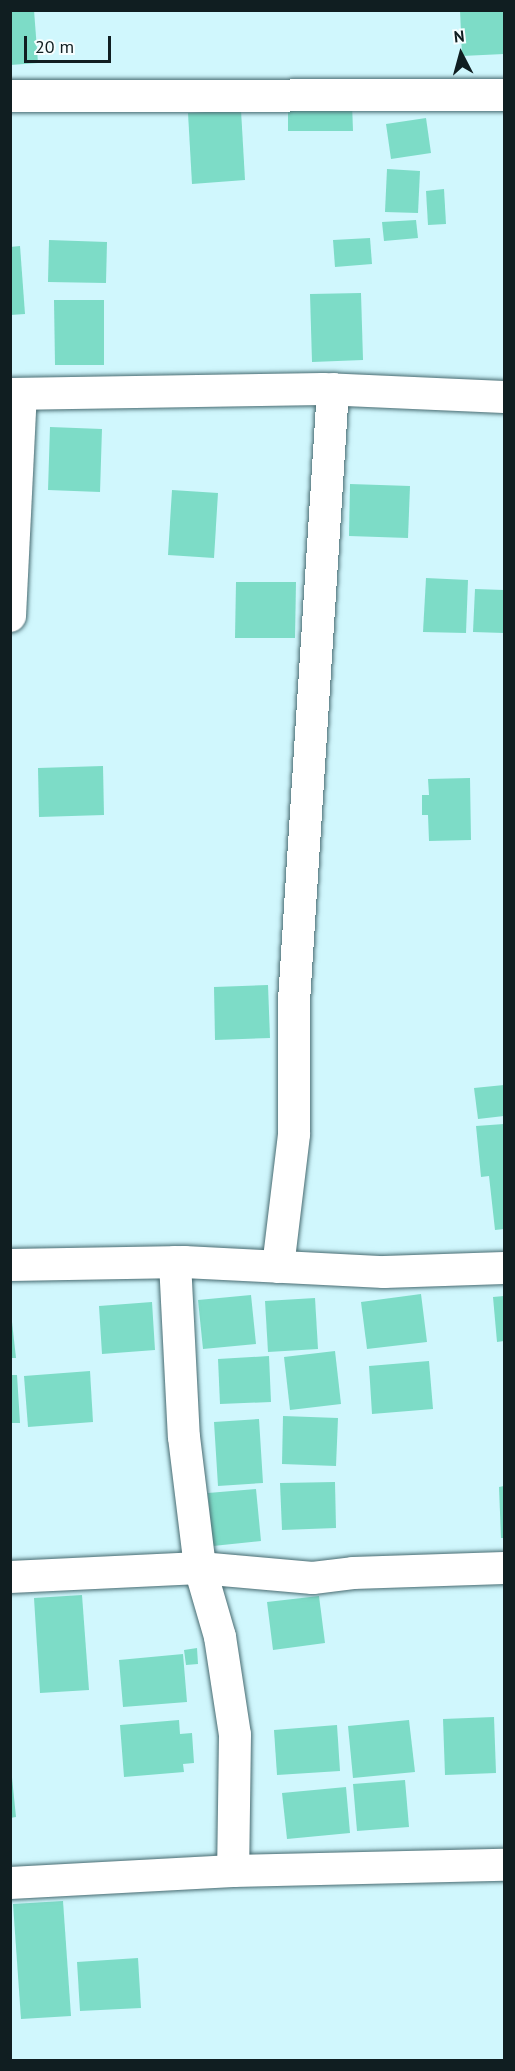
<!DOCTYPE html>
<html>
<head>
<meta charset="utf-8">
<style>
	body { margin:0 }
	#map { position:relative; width:515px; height:2071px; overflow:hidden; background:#d0f7fd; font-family:"PT Sans",sans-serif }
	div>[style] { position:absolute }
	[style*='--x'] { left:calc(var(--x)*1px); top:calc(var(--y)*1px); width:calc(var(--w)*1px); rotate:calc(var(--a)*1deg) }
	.building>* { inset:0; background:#7ddcc7 }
	.roads { filter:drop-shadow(0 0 2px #486b71) drop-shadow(0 0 2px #486b71) }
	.minor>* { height:32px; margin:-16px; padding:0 16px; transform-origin:16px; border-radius:16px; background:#fff }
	span { translate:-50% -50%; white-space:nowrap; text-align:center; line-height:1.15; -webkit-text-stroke:5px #f6feff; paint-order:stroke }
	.frame { position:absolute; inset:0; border:12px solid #101e21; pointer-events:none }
	.north { position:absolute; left:431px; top:24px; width:60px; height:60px; -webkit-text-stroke:4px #f6feff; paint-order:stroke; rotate:354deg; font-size:16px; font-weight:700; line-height:24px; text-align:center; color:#101e21 }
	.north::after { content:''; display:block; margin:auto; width:21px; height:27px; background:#101e21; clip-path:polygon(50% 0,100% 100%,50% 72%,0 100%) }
	.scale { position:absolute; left:24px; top:36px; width:87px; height:27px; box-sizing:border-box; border:3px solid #101e21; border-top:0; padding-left:8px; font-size:18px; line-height:21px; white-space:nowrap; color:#101e21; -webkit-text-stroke:4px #f6feff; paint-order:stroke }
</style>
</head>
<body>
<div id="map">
	<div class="building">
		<div style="clip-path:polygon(10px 10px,34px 10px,38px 63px,10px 65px)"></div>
		<div style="clip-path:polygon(460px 10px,504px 10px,504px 54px,462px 56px)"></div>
		<div style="clip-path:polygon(288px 103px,352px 103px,353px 131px,288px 131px)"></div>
		<div style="clip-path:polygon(241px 110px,245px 180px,192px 184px,188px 113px)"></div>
		<div style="clip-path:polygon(426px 118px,431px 153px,391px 159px,386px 124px)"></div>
		<div style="clip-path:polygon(387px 169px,420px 171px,418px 213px,385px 212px)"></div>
		<div style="clip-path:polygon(444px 189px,446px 224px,428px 225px,426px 191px)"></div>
		<div style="clip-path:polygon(416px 220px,418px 238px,384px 241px,382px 222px)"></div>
		<div style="clip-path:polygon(370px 238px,372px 264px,335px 267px,333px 240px)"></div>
		<div style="clip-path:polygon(49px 240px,107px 242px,106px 283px,48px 282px)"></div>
		<div style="clip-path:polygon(20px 246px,25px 314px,10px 315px,10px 247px)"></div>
		<div style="clip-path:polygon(361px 293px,363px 360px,312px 362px,310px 294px)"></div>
		<div style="clip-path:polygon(54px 300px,104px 300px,104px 365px,55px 365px)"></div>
		<div style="clip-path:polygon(50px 427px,102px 429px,100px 492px,48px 490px)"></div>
		<div style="clip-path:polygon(350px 484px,410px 486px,408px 538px,349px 536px)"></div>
		<div style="clip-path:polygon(172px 490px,218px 493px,214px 558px,168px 555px)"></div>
		<div style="clip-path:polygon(426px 578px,468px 580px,466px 633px,423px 632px)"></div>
		<div style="clip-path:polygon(236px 582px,296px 582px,295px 638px,235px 638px)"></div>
		<div style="clip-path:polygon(475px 589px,504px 590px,504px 633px,473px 632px)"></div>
		<div style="clip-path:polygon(103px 766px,104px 815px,39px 817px,38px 768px)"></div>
		<div style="clip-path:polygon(470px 778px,471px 840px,429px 841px,428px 815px,422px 815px,422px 795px,429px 795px,428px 779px)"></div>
		<div style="clip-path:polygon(268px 985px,270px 1038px,215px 1040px,214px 987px)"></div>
		<div style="clip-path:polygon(504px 1085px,504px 1116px,478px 1119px,474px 1088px)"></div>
		<div style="clip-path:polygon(504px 1124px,504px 1229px,495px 1230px,489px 1176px,481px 1177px,476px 1126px)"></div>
		<div style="clip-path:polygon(421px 1294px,427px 1342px,367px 1349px,361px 1302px)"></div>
		<div style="clip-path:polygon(251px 1295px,256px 1344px,203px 1349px,198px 1300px)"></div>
		<div style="clip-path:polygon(504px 1296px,504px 1341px,497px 1342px,493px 1297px)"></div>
		<div style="clip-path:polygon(315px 1298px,318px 1349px,268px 1352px,265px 1301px)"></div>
		<div style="clip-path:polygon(152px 1302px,155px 1350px,102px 1354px,99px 1306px)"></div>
		<div style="clip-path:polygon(10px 1304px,16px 1358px,10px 1358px)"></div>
		<div style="clip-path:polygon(335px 1351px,341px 1404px,290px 1410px,284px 1357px)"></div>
		<div style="clip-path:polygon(269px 1356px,271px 1402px,220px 1404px,218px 1359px)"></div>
		<div style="clip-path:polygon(429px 1361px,433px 1409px,372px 1414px,369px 1366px)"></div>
		<div style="clip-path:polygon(90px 1371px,93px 1422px,28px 1427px,24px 1376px)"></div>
		<div style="clip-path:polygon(10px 1375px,17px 1375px,20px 1423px,10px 1423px)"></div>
		<div style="clip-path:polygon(283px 1416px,338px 1418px,336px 1466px,282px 1464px)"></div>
		<div style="clip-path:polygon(259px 1419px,263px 1483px,218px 1486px,214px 1422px)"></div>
		<div style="clip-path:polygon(335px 1482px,336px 1528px,282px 1530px,280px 1483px)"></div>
		<div style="clip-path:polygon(504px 1486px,504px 1538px,501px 1538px,499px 1487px)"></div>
		<div style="clip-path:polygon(256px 1489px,261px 1541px,213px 1546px,208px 1493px)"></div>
		<div style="clip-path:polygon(82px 1595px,89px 1690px,40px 1693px,34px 1598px)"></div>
		<div style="clip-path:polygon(319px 1596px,325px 1643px,273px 1650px,267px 1602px)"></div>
		<div style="clip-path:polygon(197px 1648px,198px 1664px,186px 1665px,184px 1650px)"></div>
		<div style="clip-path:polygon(183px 1654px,187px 1702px,123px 1707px,119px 1660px)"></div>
		<div style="clip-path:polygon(494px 1717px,496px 1773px,445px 1775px,443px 1719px)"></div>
		<div style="clip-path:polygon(179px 1720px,180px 1734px,192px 1733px,194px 1763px,183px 1764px,184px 1772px,124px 1777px,120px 1725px)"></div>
		<div style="clip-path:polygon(409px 1720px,415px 1772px,353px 1778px,348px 1726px)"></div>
		<div style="clip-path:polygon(337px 1725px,340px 1771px,277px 1775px,274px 1730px)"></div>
		<div style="clip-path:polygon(10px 1758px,16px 1817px,10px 1818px)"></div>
		<div style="clip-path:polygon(405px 1780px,409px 1827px,357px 1831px,353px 1784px)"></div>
		<div style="clip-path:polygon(346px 1787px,350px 1833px,287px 1839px,282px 1793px)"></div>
		<div style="clip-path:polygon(63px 1901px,71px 2016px,21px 2019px,13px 1904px)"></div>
		<div style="clip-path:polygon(138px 1958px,141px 2008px,80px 2011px,77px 1962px)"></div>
	</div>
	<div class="roads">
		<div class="minor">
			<div style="--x:10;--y:96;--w:494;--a:-0.1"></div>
			<div style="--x:10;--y:394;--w:313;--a:-0.9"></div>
			<div style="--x:323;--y:389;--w:181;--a:2.5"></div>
			<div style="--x:10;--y:616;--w:222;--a:-87.2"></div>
			<div style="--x:175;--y:1262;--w:175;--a:87.1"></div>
			<div style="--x:184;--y:1437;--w:132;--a:83"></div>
			<div style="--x:200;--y:1568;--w:72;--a:73.8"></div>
			<div style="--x:220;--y:1637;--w:99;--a:81.3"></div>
			<div style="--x:235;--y:1735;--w:136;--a:90.8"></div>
			<div style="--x:10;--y:1265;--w:174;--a:-1"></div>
			<div style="--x:184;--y:1262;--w:200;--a:2.9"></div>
			<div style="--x:384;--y:1272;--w:120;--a:-1.9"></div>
			<div style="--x:278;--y:1267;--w:134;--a:-83.1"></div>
			<div style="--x:294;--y:1134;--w:133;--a:-90"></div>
			<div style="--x:294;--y:1001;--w:613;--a:-86.35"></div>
			<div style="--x:10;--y:1577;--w:190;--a:-2.7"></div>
			<div style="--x:200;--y:1568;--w:113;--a:5.1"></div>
			<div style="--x:313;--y:1578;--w:40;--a:-7.1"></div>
			<div style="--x:353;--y:1573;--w:151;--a:-1.9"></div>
			<div style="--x:10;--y:1883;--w:223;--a:-3.1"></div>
			<div style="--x:233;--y:1871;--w:271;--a:-1.3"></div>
		</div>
	</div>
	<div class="frame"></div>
	<div class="north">N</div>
	<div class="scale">20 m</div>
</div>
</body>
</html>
